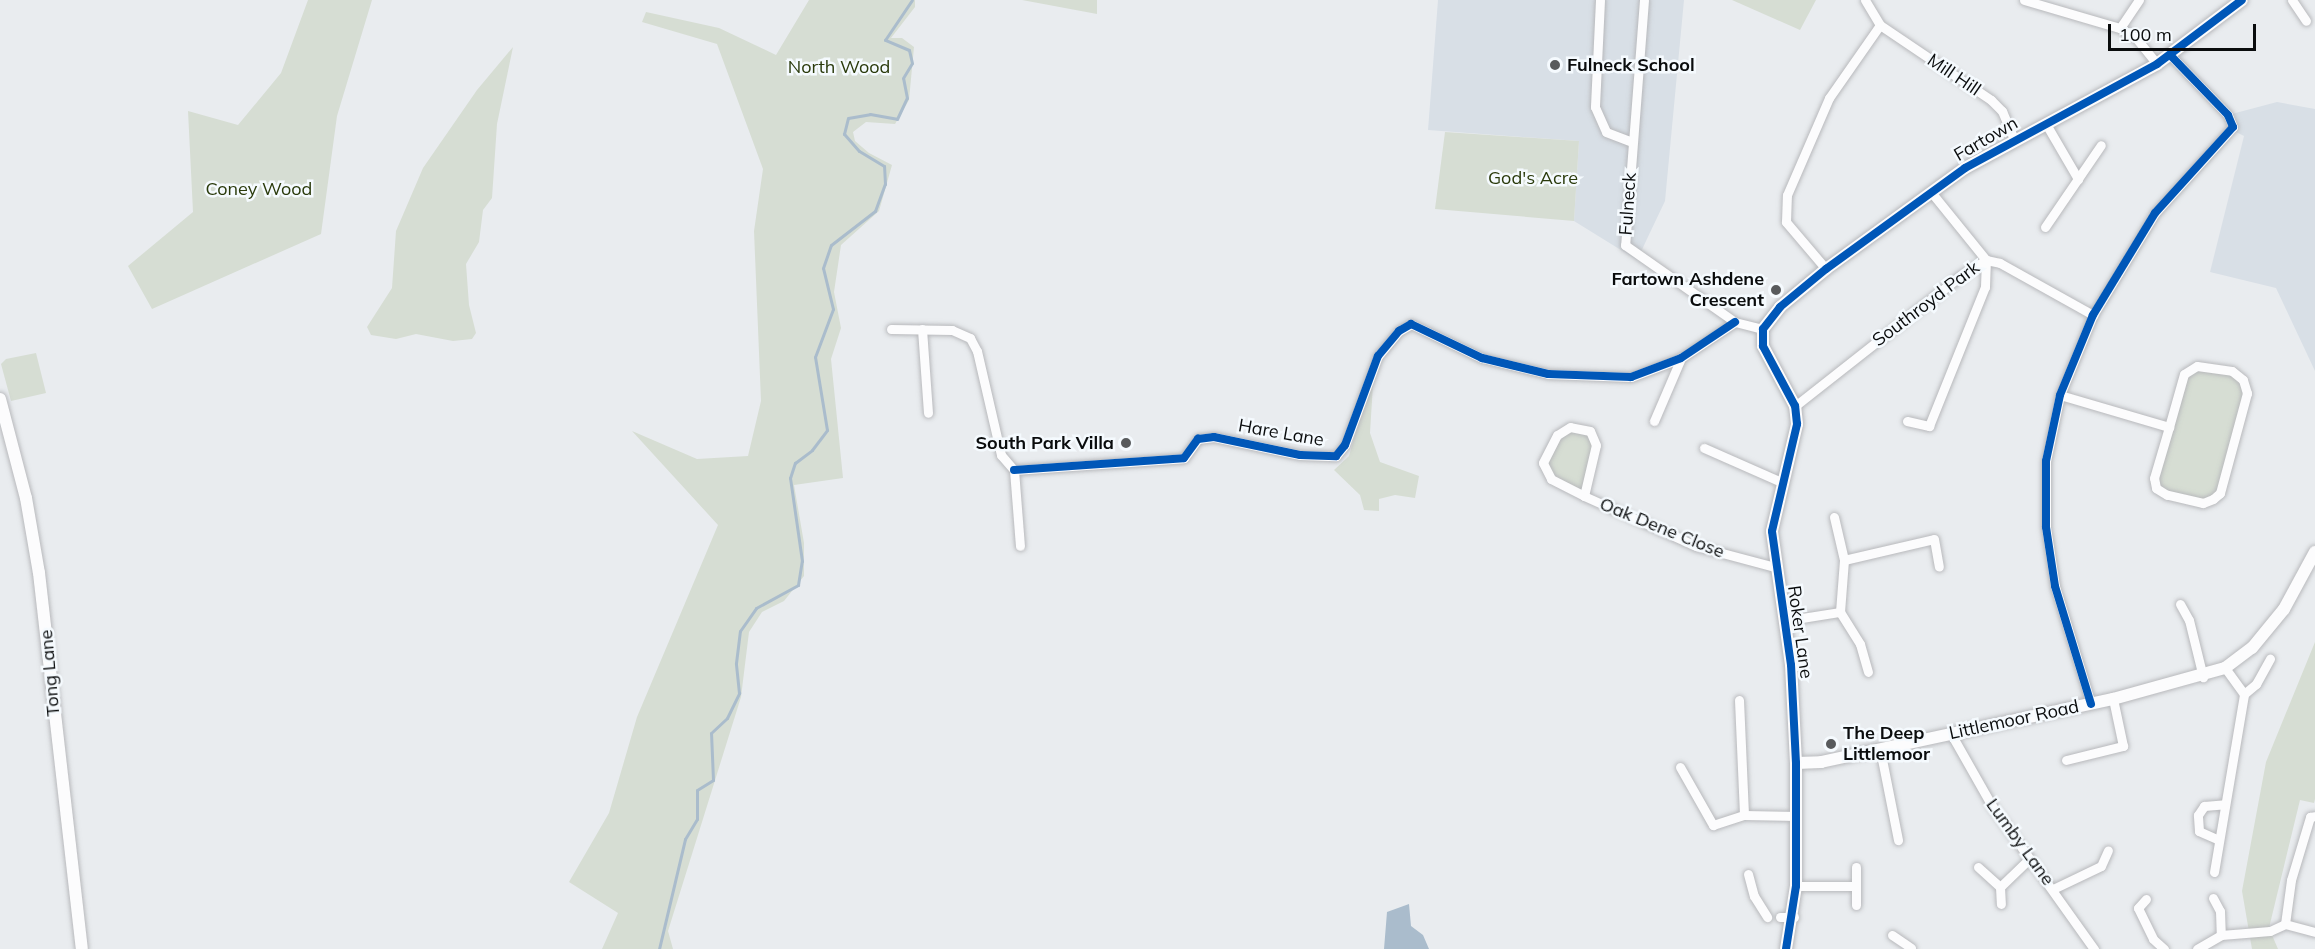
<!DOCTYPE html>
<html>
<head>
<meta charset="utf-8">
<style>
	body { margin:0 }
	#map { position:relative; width:2315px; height:949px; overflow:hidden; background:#e9ecef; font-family:Mulish,sans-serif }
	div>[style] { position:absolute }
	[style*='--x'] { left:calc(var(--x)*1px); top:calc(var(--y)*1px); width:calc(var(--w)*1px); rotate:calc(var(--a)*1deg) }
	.built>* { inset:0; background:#d8dfe6 }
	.green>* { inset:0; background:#d6ddd3 }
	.water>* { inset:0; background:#aabccc }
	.stream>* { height:3px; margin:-1.5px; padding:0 1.5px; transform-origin:1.5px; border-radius:1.5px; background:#aabccc }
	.roads { filter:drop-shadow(0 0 2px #b8b9bc) drop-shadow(0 0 2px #b8b9bc) }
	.minor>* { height:9px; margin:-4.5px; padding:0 4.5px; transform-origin:4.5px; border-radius:4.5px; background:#fcfcfd }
	.tertiary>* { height:12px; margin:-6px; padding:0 6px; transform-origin:6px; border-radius:6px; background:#fcfcfd }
	.cycleway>* { height:8px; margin:-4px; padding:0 4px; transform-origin:4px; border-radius:4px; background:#0057b8 }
	.dots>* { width:16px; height:16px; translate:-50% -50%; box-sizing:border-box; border:3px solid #f5fafe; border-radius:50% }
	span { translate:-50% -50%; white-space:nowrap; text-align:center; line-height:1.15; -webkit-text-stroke:5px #f5fafe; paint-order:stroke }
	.poi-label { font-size:18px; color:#0a0c0d; font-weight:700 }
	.left { translate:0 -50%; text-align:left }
	.right { translate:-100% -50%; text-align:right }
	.park-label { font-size:18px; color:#2a3a0b }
	.street-label { font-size:18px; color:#0a0c0d }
	.scale { position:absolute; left:2108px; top:24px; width:148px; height:27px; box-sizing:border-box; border:3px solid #0a0c0d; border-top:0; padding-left:8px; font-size:18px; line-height:21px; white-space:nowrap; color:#0a0c0d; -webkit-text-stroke:4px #f5fafe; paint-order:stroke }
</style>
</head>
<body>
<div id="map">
	<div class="built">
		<div style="clip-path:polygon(1438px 0,1684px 0,1665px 201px,1637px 260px,1574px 221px,1579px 141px,1428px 130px)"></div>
		<div style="clip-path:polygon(2277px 102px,2315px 109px,2315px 371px,2276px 288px,2210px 272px,2244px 136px,2232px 130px,2228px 115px)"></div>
	</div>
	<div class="green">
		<div style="clip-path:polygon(308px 0,372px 0,337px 116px,321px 234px,152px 309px,128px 266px,193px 212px,188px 111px,238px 125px,281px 73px)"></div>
		<div style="clip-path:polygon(809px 0,915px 0,915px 7px,891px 38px,902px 38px,914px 47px,909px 100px,895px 124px,866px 122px,853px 132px,855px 141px,869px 153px,892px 165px,879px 211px,841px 245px,834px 292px,841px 328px,831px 359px,843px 478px,794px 485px,804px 543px,804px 576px,784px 601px,762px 612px,749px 632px,741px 697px,668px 931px,673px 949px,602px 949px,618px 913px,569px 882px,609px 813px,637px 717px,718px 525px,632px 431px,697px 459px,748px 456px,761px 401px,754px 231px,763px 169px,717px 44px,642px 22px,646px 12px,719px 28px,776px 55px)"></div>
		<div style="clip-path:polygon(1022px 0,1097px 0,1097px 14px)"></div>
		<div style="clip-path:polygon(1732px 0,1816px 0,1800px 30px)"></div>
		<div style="clip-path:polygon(513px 47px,497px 124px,492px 198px,483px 210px,479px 242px,466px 264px,469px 305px,476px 333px,472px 339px,453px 341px,416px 334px,396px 339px,371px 335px,367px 327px,392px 288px,396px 231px,423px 168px,477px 90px)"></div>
		<div style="clip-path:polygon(1445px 132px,1579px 141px,1574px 221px,1435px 209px)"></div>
		<div style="clip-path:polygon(36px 353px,46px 393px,11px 401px,1px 364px,6px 359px)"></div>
		<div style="clip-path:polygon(2197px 366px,2232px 371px,2247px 393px,2220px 493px,2203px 503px,2156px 488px,2184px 374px)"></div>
		<div style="clip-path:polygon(1373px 384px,1370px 433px,1380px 462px,1419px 476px,1415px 498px,1395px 495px,1379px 499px,1379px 511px,1364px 510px,1360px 495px,1334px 470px,1349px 456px,1369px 385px)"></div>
		<div style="clip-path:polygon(1570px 427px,1594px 438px,1584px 496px,1546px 475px,1550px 447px)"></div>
		<div style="clip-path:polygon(2315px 642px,2315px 799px,2314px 803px,2300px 800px,2269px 928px,2278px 949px,2252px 949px,2242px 891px,2266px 762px)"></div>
	</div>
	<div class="water">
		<div style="clip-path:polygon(1409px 904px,1411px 926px,1423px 935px,1429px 949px,1384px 949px,1387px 912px)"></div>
	</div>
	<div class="stream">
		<div style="--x:659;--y:949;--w:113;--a:-76.7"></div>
		<div style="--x:685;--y:839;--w:23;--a:-59"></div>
		<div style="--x:697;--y:819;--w:29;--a:-90"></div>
		<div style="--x:697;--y:790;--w:19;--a:-32"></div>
		<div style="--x:713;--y:780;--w:47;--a:-92.4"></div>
		<div style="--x:711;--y:733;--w:22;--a:-43"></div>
		<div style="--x:727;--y:718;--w:28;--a:-64"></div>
		<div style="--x:739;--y:693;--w:30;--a:-96"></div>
		<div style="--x:736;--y:663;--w:32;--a:-83"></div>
		<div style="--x:740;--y:631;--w:28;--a:-55"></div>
		<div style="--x:756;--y:608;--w:48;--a:-28.7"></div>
		<div style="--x:798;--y:585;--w:24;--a:-81"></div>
		<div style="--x:802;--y:561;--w:84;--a:-98.2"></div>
		<div style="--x:790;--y:478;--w:16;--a:-72"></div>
		<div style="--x:795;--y:463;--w:21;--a:-37"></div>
		<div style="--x:812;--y:450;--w:25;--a:-53"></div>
		<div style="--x:827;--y:430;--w:74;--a:-99.3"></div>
		<div style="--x:815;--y:357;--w:51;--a:-69.4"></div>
		<div style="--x:833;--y:309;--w:42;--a:-103.7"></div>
		<div style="--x:823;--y:268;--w:24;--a:-71"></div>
		<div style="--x:831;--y:245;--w:56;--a:-37.7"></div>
		<div style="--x:875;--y:211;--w:29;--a:-70"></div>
		<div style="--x:885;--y:184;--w:18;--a:-93"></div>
		<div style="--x:884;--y:166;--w:29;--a:-149"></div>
		<div style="--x:859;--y:151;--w:23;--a:-131"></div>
		<div style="--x:844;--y:134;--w:16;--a:-76"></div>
		<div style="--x:848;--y:118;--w:22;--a:-10"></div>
		<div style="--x:870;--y:114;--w:27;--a:10"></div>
		<div style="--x:897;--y:119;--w:23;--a:-65"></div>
		<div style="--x:907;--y:98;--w:20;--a:-101"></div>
		<div style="--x:903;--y:78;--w:17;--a:-59"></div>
		<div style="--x:912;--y:63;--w:13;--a:-103"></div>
		<div style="--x:909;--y:50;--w:26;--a:-157"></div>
		<div style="--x:885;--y:40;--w:48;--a:-56"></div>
	</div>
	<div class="roads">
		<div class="minor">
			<div style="--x:1600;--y:0;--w:107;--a:92.7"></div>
			<div style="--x:1595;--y:107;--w:27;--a:66"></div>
			<div style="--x:1606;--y:132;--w:28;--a:21"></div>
			<div style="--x:1644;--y:0;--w:246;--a:94.4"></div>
			<div style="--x:1625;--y:245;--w:134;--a:35"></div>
			<div style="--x:1735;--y:322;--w:29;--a:14"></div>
			<div style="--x:1865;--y:0;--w:29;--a:59"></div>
			<div style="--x:1880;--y:25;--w:134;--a:34"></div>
			<div style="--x:1991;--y:100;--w:16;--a:45"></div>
			<div style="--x:2002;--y:111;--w:30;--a:67"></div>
			<div style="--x:2024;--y:0;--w:100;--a:16.3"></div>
			<div style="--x:2120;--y:28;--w:19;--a:32"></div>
			<div style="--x:2136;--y:38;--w:33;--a:51"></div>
			<div style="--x:2292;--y:0;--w:25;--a:56"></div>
			<div style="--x:2120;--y:28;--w:34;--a:-56"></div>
			<div style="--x:2046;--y:124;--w:64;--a:59.8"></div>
			<div style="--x:1931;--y:192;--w:87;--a:51"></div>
			<div style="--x:2045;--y:227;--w:99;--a:-55.7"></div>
			<div style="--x:1986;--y:260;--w:14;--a:12"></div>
			<div style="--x:2000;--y:263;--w:107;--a:29.2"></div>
			<div style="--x:1826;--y:269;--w:62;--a:-130.4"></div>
			<div style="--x:1786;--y:222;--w:27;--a:-88"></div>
			<div style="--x:1787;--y:195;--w:106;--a:-66.6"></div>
			<div style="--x:1829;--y:98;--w:89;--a:-55.1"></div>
			<div style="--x:891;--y:329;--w:61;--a:0.9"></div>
			<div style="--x:952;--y:330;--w:20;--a:24"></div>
			<div style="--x:970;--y:338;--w:15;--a:62"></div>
			<div style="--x:977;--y:351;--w:107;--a:77"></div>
			<div style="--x:1001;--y:455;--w:20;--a:49"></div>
			<div style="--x:922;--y:329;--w:84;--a:85.9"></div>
			<div style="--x:2060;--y:395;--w:114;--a:16.4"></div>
			<div style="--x:2169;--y:427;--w:55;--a:-74.2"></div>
			<div style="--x:2184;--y:374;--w:15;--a:-32"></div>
			<div style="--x:2197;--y:366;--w:35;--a:8"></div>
			<div style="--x:2232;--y:371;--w:14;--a:39"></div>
			<div style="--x:2243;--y:380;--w:14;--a:73"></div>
			<div style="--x:2247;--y:393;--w:104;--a:105.1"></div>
			<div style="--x:2220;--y:493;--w:9;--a:139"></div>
			<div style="--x:2213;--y:499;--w:11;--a:158"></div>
			<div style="--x:2203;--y:503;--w:37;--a:-167"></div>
			<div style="--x:2167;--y:495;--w:13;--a:-148"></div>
			<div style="--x:2156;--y:488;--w:10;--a:-101"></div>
			<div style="--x:2154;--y:478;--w:53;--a:-73.6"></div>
			<div style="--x:1795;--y:406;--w:210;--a:-38.2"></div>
			<div style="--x:1960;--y:276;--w:31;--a:-32"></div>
			<div style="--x:1654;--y:421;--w:69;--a:-66.8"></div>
			<div style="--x:1907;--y:421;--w:23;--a:13"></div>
			<div style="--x:1929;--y:426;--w:150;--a:-68.1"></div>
			<div style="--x:1985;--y:287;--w:27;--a:-88"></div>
			<div style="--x:1704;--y:448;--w:84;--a:23.8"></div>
			<div style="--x:1014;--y:470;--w:170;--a:-4"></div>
			<div style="--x:1184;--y:458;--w:24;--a:-54"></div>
			<div style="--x:1198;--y:439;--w:16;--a:-7"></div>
			<div style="--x:1214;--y:437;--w:88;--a:11.8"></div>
			<div style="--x:1300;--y:455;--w:36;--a:2"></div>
			<div style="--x:1336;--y:456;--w:14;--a:-51"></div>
			<div style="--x:1345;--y:445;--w:95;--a:-69.7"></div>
			<div style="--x:1378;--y:356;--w:33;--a:-50"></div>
			<div style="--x:1399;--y:331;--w:14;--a:-30"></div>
			<div style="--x:1411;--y:324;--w:79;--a:25.6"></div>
			<div style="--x:1482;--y:358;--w:68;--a:13.6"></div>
			<div style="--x:1548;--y:374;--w:83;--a:2.1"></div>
			<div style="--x:1631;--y:377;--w:53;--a:-20.8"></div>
			<div style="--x:1681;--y:358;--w:65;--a:-33.7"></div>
			<div style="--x:1014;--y:470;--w:76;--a:85.5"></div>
			<div style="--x:1584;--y:496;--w:52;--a:-76.8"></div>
			<div style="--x:1596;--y:445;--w:15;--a:-113"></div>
			<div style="--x:1590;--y:431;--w:20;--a:-169"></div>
			<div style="--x:1570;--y:427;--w:15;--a:148"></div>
			<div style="--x:1557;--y:435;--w:31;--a:117"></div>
			<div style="--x:1543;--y:463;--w:18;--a:63"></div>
			<div style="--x:1551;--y:479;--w:37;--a:27"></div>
			<div style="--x:1584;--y:496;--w:123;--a:24.1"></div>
			<div style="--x:1696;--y:546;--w:82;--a:14.9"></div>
			<div style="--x:1834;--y:517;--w:44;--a:76.9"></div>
			<div style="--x:1844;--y:560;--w:52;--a:94.4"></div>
			<div style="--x:1840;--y:612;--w:38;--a:58"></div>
			<div style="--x:1860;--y:644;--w:29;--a:74"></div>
			<div style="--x:1844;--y:560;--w:92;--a:-13.1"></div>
			<div style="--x:1934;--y:539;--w:28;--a:80"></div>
			<div style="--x:2180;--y:604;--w:18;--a:61"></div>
			<div style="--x:2189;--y:620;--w:59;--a:76.2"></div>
			<div style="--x:1783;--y:621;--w:58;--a:-9"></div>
			<div style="--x:2244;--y:694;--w:16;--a:-40"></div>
			<div style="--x:2256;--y:684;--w:29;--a:-61"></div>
			<div style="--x:1739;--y:700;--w:115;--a:87.5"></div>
			<div style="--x:2091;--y:704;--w:123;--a:-107"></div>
			<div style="--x:2055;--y:586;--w:60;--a:-98.7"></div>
			<div style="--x:2046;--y:527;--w:66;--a:-90"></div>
			<div style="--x:2046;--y:461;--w:67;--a:-78"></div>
			<div style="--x:2060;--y:395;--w:87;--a:-67.6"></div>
			<div style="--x:2093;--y:315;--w:119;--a:-58.7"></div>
			<div style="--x:2155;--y:213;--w:116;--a:-47.8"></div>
			<div style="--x:2233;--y:127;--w:13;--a:-113"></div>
			<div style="--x:2228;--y:115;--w:83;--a:-134"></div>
			<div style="--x:1950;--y:732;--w:85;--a:60.4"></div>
			<div style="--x:1992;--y:806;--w:176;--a:54.5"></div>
			<div style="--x:1880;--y:749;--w:93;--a:78.8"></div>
			<div style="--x:2066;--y:760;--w:59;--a:-13.8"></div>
			<div style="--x:2123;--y:746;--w:48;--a:-102"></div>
			<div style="--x:1680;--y:767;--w:67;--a:60.4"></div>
			<div style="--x:1713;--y:825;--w:33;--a:-18"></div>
			<div style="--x:1744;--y:815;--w:53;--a:1.1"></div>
			<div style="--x:2219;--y:840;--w:22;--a:-156"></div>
			<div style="--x:2199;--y:831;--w:16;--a:-94"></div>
			<div style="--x:2198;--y:815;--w:11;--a:-56"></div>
			<div style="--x:2204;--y:806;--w:21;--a:-5"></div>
			<div style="--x:1978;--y:867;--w:30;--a:42"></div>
			<div style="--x:2000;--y:887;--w:40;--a:-44"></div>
			<div style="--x:2214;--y:872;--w:181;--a:-80.4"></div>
			<div style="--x:2244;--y:694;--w:32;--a:-126"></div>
			<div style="--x:1748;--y:874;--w:23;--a:75"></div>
			<div style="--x:1754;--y:896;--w:25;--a:58"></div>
			<div style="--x:1796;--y:886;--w:60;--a:0"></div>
			<div style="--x:1856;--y:886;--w:19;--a:-90"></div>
			<div style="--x:2000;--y:887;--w:17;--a:87"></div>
			<div style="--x:2053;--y:889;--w:53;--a:-25.6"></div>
			<div style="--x:2101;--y:866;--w:17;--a:-66"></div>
			<div style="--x:2213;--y:898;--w:15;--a:62"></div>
			<div style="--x:2220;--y:911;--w:24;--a:88"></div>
			<div style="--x:2146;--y:899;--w:12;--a:132"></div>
			<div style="--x:2138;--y:908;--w:34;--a:64"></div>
			<div style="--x:2153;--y:939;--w:15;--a:42"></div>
			<div style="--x:1856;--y:905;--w:19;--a:-90"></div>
			<div style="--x:1780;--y:917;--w:14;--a:0"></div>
			<div style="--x:2285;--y:924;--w:44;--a:-82.2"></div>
			<div style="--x:2291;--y:880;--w:66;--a:-73.2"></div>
			<div style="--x:2310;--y:817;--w:5;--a:-11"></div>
			<div style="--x:1892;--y:935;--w:23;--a:34"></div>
			<div style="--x:2197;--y:949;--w:28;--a:-30"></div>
			<div style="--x:2221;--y:935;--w:49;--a:-4.7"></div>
			<div style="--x:2270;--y:931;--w:17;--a:-25"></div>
			<div style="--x:2285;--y:924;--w:31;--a:15"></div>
		</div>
		<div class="tertiary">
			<div style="--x:0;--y:399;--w:102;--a:75.3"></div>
			<div style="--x:26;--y:498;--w:76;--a:80.2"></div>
			<div style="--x:39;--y:573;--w:378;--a:83.5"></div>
			<div style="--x:1796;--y:763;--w:25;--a:-2"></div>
			<div style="--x:1821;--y:762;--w:299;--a:-12.2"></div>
			<div style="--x:2113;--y:699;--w:116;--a:-15.5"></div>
			<div style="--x:2225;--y:668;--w:34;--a:-37"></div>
			<div style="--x:2252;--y:648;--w:50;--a:-50.6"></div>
			<div style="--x:2284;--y:609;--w:65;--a:-61.5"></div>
			<div style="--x:1786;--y:949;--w:64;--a:-81"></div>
			<div style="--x:1796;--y:886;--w:123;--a:-90"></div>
			<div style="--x:1796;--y:763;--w:98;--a:-92.9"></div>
			<div style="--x:1791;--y:665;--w:135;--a:-98.1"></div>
			<div style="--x:1772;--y:531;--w:110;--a:-76.8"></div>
			<div style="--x:1797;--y:424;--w:18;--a:-96"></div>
			<div style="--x:1795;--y:406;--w:68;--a:-118.1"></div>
			<div style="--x:1763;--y:346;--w:17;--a:-90"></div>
			<div style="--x:1763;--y:329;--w:28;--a:-52"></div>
			<div style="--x:1780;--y:307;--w:60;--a:-39.6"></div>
			<div style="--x:1826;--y:269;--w:172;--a:-36"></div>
			<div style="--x:1965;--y:168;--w:218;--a:-28.4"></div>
			<div style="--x:2157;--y:64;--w:106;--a:-37"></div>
		</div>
	</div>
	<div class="cycleway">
		<div style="--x:1014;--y:470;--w:170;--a:-4"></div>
		<div style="--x:1184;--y:458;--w:24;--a:-54"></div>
		<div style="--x:1198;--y:439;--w:16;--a:-7"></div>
		<div style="--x:1214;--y:437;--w:88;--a:11.8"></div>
		<div style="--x:1300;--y:455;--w:36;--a:2"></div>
		<div style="--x:1336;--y:456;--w:14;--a:-51"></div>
		<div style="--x:1345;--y:445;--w:95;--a:-69.7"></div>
		<div style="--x:1378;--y:356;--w:33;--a:-50"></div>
		<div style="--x:1399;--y:331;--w:14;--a:-30"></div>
		<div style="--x:1411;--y:324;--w:79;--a:25.6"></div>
		<div style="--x:1482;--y:358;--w:68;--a:13.6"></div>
		<div style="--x:1548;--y:374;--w:83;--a:2.1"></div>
		<div style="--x:1631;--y:377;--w:53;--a:-20.8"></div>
		<div style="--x:1681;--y:358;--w:65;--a:-33.7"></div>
		<div style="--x:2091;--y:704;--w:123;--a:-107"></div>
		<div style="--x:2055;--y:586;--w:60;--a:-98.7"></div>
		<div style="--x:2046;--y:527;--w:66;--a:-90"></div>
		<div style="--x:2046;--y:461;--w:67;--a:-78"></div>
		<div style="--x:2060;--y:395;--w:87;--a:-67.6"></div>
		<div style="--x:2093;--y:315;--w:119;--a:-58.7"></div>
		<div style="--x:2155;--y:213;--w:116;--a:-47.8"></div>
		<div style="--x:2233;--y:127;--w:13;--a:-113"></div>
		<div style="--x:2228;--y:115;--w:83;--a:-134"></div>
		<div style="--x:1786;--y:949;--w:64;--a:-81"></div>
		<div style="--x:1796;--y:886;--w:123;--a:-90"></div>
		<div style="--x:1796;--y:763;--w:98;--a:-92.9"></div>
		<div style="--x:1791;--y:665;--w:135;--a:-98.1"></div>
		<div style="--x:1772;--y:531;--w:110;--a:-76.8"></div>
		<div style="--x:1797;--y:424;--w:18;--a:-96"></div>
		<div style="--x:1795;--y:406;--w:68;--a:-118.1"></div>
		<div style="--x:1763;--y:346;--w:17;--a:-90"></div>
		<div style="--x:1763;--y:329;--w:28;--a:-52"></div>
		<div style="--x:1780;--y:307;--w:60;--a:-39.6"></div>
		<div style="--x:1826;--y:269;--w:172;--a:-36"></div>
		<div style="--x:1965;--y:168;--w:218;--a:-28.4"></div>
		<div style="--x:2157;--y:64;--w:106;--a:-37"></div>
	</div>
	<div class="dots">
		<div style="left:1555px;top:65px;background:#585a5c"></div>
		<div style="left:1776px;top:290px;background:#585a5c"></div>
		<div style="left:1126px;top:443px;background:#585a5c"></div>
		<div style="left:1831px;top:744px;background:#585a5c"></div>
	</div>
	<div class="poi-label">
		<span class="left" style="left:1567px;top:65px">Fulneck School</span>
		<span class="right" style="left:1764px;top:290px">Fartown Ashdene<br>Crescent</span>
		<span class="right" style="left:1114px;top:443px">South Park Villa</span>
		<span class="left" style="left:1843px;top:744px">The Deep<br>Littlemoor</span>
	</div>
	<div class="park-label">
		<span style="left:839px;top:67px">North Wood</span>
		<span style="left:1533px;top:178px">God's Acre</span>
		<span style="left:259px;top:189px">Coney Wood</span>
	</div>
	<div class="street-label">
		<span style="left:1954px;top:75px;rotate:34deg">Mill Hill</span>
		<span style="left:1986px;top:139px;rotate:-30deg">Fartown</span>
		<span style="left:1628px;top:204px;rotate:-86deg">Fulneck</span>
		<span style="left:1926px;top:304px;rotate:-37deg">Southroyd Park</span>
		<span style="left:1281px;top:433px;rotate:10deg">Hare Lane</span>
		<span style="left:1662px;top:528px;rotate:22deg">Oak Dene Close</span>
		<span style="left:1800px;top:632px;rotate:82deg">Roker Lane</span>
		<span style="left:50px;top:673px;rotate:-95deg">Tong Lane</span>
		<span style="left:2014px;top:720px;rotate:-12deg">Littlemoor Road</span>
		<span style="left:2020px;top:842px;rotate:54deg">Lumby Lane</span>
	</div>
	<div class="scale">100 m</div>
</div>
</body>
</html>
